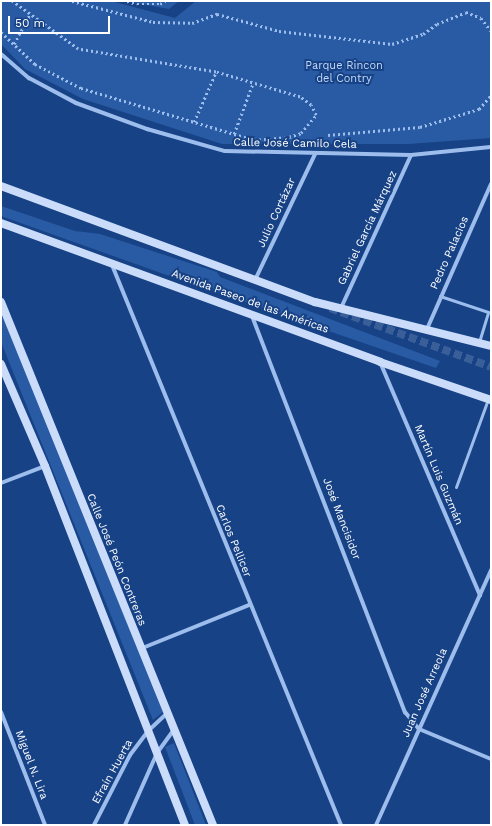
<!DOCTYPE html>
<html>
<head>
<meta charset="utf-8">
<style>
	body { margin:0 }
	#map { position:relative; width:492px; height:826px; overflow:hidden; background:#174286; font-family:"Work Sans",sans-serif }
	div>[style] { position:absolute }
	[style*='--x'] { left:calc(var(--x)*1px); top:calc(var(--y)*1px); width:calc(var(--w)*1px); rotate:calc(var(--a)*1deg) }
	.green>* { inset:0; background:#295ba5 }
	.secondary-tunnel>* { height:8px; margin-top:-4px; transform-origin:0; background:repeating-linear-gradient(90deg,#3a5e98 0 8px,transparent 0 12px) }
	.path>* { height:2.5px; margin-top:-1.25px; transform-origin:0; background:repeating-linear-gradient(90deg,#9dbded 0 2px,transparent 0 5px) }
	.lane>* { height:3px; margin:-1.5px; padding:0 1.5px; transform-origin:1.5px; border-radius:1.5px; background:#9dbded }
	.street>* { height:4px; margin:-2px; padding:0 2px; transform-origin:2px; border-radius:2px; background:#9dbded }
	.secondary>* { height:8px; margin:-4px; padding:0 4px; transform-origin:4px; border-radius:4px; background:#cadcfa }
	span { translate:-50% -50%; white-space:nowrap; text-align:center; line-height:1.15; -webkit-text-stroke:4px #174286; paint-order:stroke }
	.park-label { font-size:11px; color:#c2d9fa }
	.street-label { font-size:11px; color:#fff }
	.frame { position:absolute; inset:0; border:2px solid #fff; pointer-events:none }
	.scale { position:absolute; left:8px; top:16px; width:102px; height:18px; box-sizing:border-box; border:2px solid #fff; border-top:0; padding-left:5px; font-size:12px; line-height:14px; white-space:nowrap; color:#fff; -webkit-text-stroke:3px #174286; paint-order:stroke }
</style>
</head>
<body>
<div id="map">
	<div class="green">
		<div style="clip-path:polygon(1px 1px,111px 1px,175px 18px,196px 1px,491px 1px,491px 138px,408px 144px,222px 144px,83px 99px,25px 69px,1px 44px)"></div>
		<div style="clip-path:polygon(126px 1px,179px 1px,169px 9px)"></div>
		<div style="clip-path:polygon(1px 206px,75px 231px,100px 234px,217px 272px,220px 277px,440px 361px,436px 368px,161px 273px,1px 216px)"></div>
		<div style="clip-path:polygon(1px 309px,163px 712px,153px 720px,1px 342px)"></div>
		<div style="clip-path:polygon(174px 743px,206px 825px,195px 825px,165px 747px)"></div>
	</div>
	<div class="secondary-tunnel">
		<div style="--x:330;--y:308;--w:171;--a:20.1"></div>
	</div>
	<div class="path">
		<div style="--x:72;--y:1;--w:84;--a:14.5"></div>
		<div style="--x:153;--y:22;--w:39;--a:1"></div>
		<div style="--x:192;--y:23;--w:27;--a:-20"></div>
		<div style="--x:217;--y:14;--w:64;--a:15.3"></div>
		<div style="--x:279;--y:31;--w:114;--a:6.6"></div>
		<div style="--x:392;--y:44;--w:33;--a:-18"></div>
		<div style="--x:423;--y:34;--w:17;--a:-36"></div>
		<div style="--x:437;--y:24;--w:31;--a:-22"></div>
		<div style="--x:466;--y:12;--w:16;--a:22"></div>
		<div style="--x:481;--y:18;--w:16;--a:52"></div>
		<div style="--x:127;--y:1;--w:10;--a:17"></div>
		<div style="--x:137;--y:4;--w:23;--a:0"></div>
		<div style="--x:160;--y:4;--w:6;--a:-31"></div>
		<div style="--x:1;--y:32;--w:47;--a:43.3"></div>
		<div style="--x:35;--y:64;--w:52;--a:27.6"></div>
		<div style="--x:81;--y:88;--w:181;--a:16.7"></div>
		<div style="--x:254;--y:140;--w:35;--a:-5"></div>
		<div style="--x:289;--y:137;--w:13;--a:-18"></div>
		<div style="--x:301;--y:133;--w:23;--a:-50"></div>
		<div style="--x:316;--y:115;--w:11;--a:-117"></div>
		<div style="--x:311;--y:105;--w:14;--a:-144"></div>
		<div style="--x:300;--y:97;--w:88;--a:-163.4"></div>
		<div style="--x:216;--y:72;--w:140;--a:-170.5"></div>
		<div style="--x:78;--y:49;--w:82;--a:-144"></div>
		<div style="--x:14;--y:44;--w:34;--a:-62"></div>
		<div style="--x:194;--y:122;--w:55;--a:-66.3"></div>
		<div style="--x:234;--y:134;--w:54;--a:-69.6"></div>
		<div style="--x:328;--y:135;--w:92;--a:-5"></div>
		<div style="--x:420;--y:127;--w:62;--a:-17"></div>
		<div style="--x:479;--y:109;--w:18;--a:-49"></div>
	</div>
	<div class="lane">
		<div style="--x:440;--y:296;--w:54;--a:18.4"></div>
		<div style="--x:479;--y:342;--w:31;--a:-73"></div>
		<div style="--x:456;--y:487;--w:94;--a:-70"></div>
	</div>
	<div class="street">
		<div style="--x:1;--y:54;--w:37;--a:41"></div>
		<div style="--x:29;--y:78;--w:53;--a:28"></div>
		<div style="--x:76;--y:103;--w:76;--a:20.1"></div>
		<div style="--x:147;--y:129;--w:81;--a:15.8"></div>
		<div style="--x:225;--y:151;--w:186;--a:1.2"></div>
		<div style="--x:411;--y:155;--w:80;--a:-5.7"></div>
		<div style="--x:112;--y:265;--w:605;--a:67.76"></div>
		<div style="--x:255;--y:280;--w:140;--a:-64.5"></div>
		<div style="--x:341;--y:308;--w:168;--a:-65.4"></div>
		<div style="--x:252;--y:316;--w:425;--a:68.9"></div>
		<div style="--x:405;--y:712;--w:22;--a:51"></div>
		<div style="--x:419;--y:729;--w:78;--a:22.6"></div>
		<div style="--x:427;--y:329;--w:158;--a:-66.2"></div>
		<div style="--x:380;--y:362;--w:254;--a:66.8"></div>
		<div style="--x:1;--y:483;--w:47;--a:-21.1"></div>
		<div style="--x:140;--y:649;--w:118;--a:-22"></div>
		<div style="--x:1;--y:712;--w:121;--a:68.7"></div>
		<div style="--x:94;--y:825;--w:79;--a:-62.8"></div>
		<div style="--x:130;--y:755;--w:30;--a:-53"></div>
		<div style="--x:148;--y:731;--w:26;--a:-43"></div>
		<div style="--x:125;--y:825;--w:79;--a:-66"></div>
		<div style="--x:157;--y:753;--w:29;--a:-54"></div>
		<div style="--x:376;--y:825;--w:280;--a:-65.7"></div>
	</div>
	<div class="secondary">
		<div style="--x:1;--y:186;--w:335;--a:20.3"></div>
		<div style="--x:315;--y:302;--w:181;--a:14"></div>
		<div style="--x:1;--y:223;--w:404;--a:20.1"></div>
		<div style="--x:380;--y:362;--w:117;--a:18.9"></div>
		<div style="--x:1;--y:302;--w:564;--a:67.93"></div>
		<div style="--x:1;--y:364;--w:111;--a:66.7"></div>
		<div style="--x:45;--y:466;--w:385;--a:68.7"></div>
	</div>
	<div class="park-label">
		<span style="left:344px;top:73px">Parque Rincon<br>del Contry</span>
	</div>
	<div class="street-label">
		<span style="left:295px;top:144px;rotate:1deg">Calle José Camilo Cela</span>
		<span style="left:277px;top:213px;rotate:-65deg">Julio Cortázar</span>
		<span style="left:368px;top:228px;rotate:-65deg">Gabriel García Márquez</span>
		<span style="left:450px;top:253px;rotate:-66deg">Pedro Palacios</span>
		<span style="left:250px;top:302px;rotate:20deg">Avenida Paseo de las Américas</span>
		<span style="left:438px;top:475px;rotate:67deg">Martín Luis Guzmán</span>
		<span style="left:341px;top:519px;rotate:69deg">José Mancisidor</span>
		<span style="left:233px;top:541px;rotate:68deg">Carlos Pellicer</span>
		<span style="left:116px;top:560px;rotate:68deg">Calle José Peón Contreras</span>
		<span style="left:425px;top:693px;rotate:-66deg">Juan José Arreola</span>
		<span style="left:31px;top:765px;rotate:69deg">Miguel N. Lira</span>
		<span style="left:113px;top:772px;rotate:-61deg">Efraín Huerta</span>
	</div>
	<div class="frame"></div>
	<div class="scale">50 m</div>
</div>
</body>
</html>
